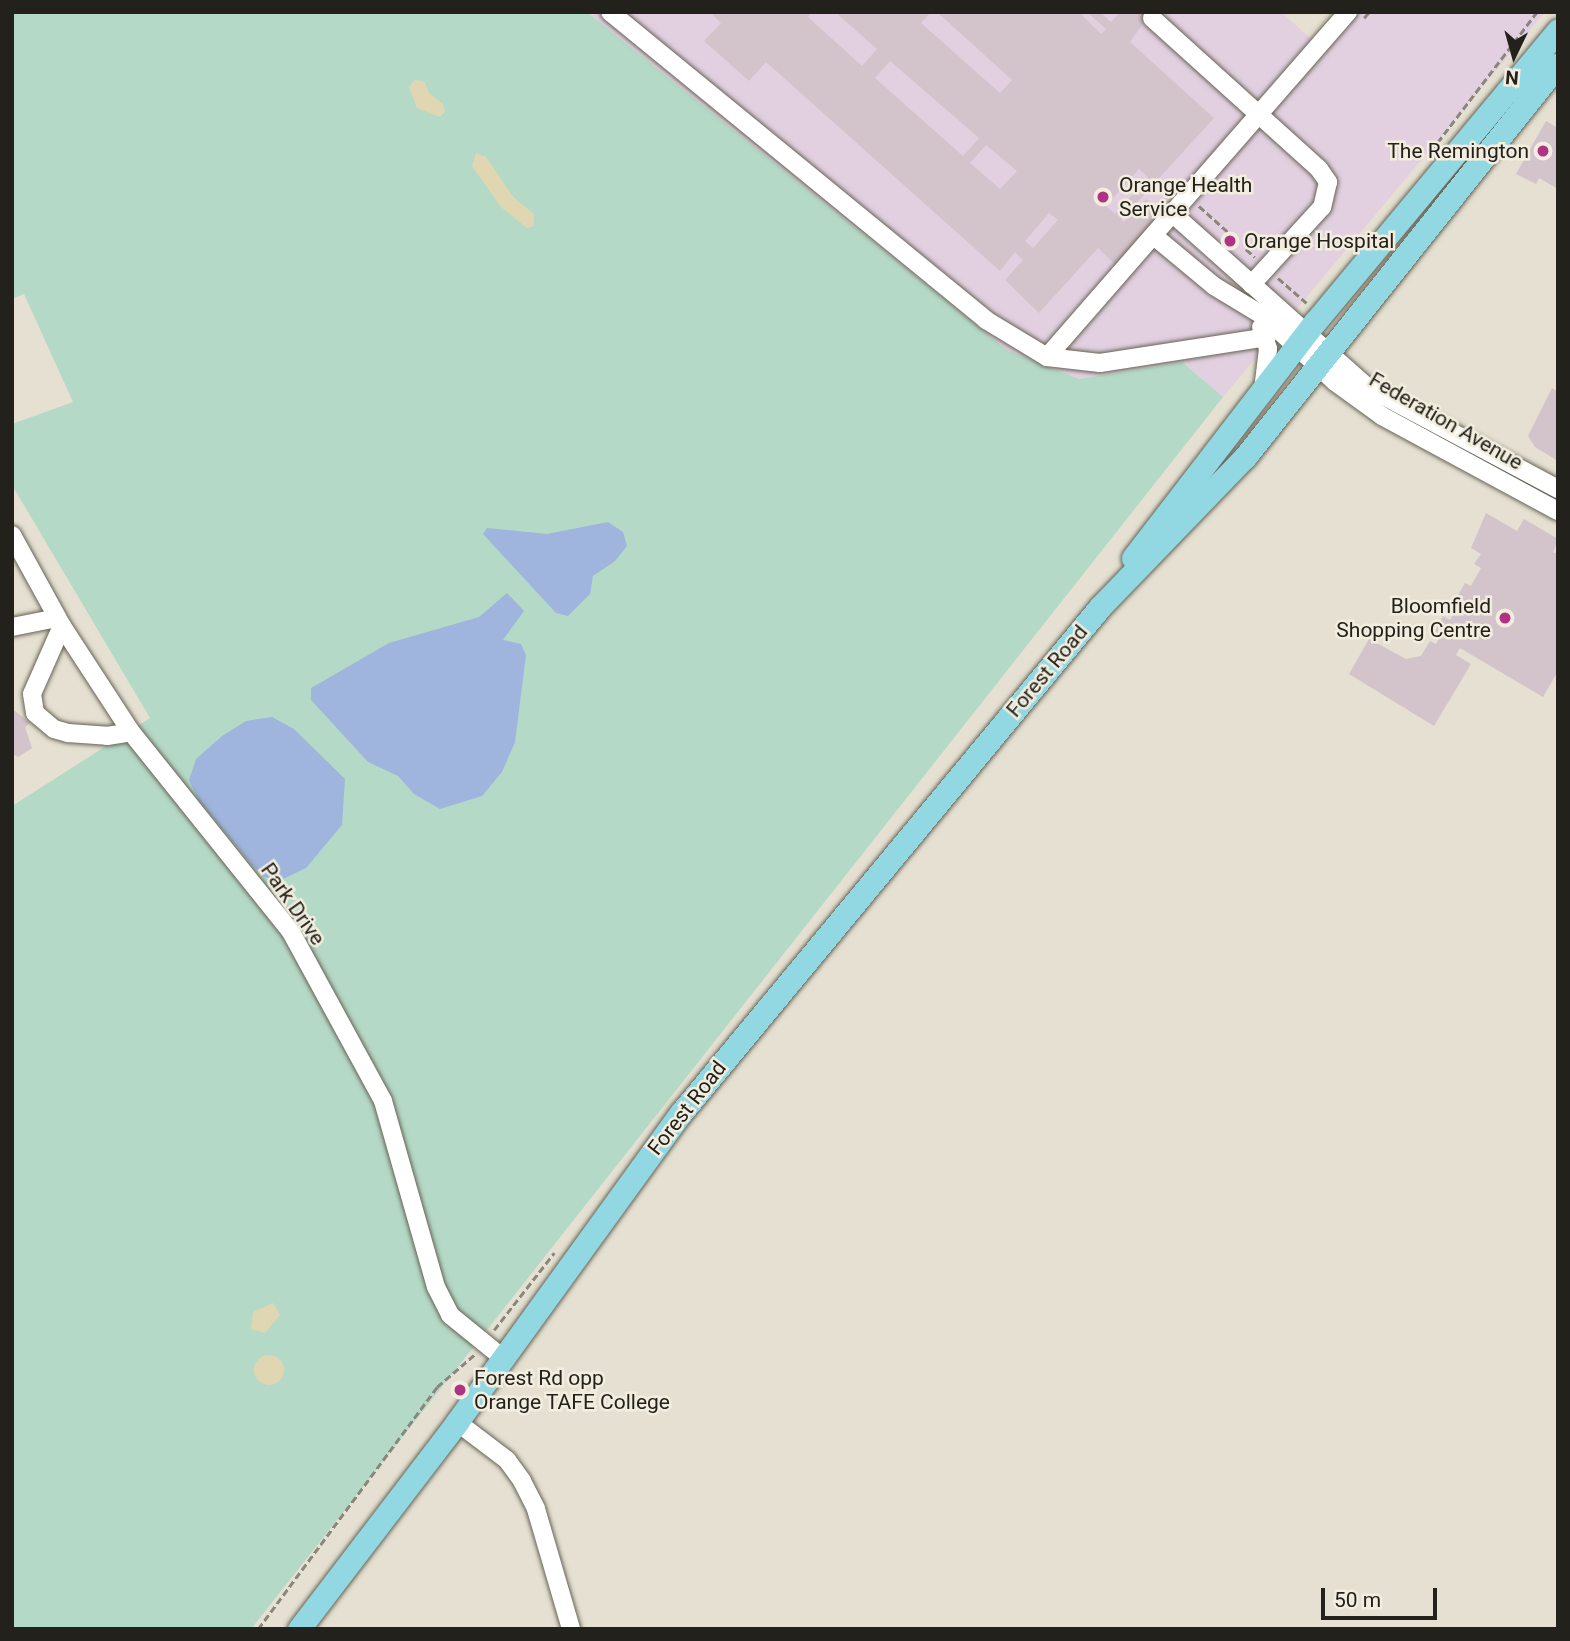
<!DOCTYPE html>
<html>
<head>
<meta charset="utf-8">
<style>
	body { margin:0 }
	#map { position:relative; width:1570px; height:1641px; overflow:hidden; background:#e5e0d1; font-family:Roboto,sans-serif }
	div>[style] { position:absolute }
	[style*='--x'] { left:calc(var(--x)*1px); top:calc(var(--y)*1px); width:calc(var(--w)*1px); rotate:calc(var(--a)*1deg) }
	.medical>* { inset:0; background:#e2d0e1 }
	.green>* { inset:0; background:#b5d9c7 }
	.sand>* { inset:0; background:#e0d7b2 }
	.round { border-radius:50% }
	.water>* { inset:0; background:#9fb5dd }
	.building>* { inset:0; background:#d3c3cb }
	.path>* { height:2.5px; margin-top:-1.25px; transform-origin:0; background:repeating-linear-gradient(90deg,#89867b 0 7px,transparent 0 10.5px) }
	.roads { filter:drop-shadow(0 0 2px #676355) drop-shadow(0 0 2px #676355) }
	.minor>* { height:18px; margin:-9px; padding:0 9px; transform-origin:9px; border-radius:9px; background:#fff }
	.major>* { height:23px; margin:-11.5px; padding:0 11.5px; transform-origin:11.5px; border-radius:11.5px; background:#91d8e3 }
	.dots>* { width:19px; height:19px; translate:-50% -50%; box-sizing:border-box; border:4px solid #f2edde; border-radius:50% }
	span { translate:-50% -50%; white-space:nowrap; text-align:center; line-height:1.15; -webkit-text-stroke:5px #f2edde; paint-order:stroke }
	.poi-label { font-size:21px; color:#22211b }
	.right { translate:-100% -50%; text-align:right }
	.left { translate:0 -50%; text-align:left }
	.street-label { font-size:21px; color:#22211b }
	.frame { position:absolute; inset:0; border:14px solid #22211b; pointer-events:none }
	.north { position:absolute; left:1479px; top:21px; width:70px; height:70px; -webkit-text-stroke:5px #f2edde; paint-order:stroke; rotate:185deg; font-size:19px; font-weight:700; line-height:28px; text-align:center; color:#22211b }
	.north::after { content:''; display:block; margin:auto; width:24px; height:32px; background:#22211b; clip-path:polygon(50% 0,100% 100%,50% 72%,0 100%) }
	.scale { position:absolute; left:1321px; top:1588px; width:116px; height:32px; box-sizing:border-box; border:4px solid #22211b; border-top:0; padding-left:9px; font-size:21px; line-height:24px; white-space:nowrap; color:#22211b; -webkit-text-stroke:5px #f2edde; paint-order:stroke }
</style>
</head>
<body>
<div id="map">
	<div class="medical">
		<div style="clip-path:polygon(587px 12px,1281px 12px,1317px 44px,1350px 12px,1545px 12px,1223px 397px,1182px 362px,1079px 379px,1007px 350px)"></div>
	</div>
	<div class="green">
		<div style="clip-path:polygon(12px 12px,587px 12px,1007px 350px,1079px 379px,1182px 362px,1223px 397px,251px 1629px,12px 1629px,12px 806px,150px 718px,12px 485px,12px 424px,73px 402px,24px 294px,12px 299px)"></div>
	</div>
	<div class="sand">
		<div style="clip-path:polygon(415px 80px,424px 81px,429px 93px,443px 104px,445px 111px,440px 117px,417px 108px,409px 87px)"></div>
		<div style="clip-path:polygon(476px 153px,486px 157px,514px 198px,534px 214px,534px 226px,527px 228px,501px 207px,472px 166px)"></div>
		<div style="clip-path:polygon(273px 1303px,280px 1315px,265px 1333px,251px 1329px,253px 1312px)"></div>
		<div class="round" style="left:254px;top:1355px;width:30px;height:30px"></div>
	</div>
	<div class="water">
		<div style="clip-path:polygon(608px 522px,623px 532px,627px 546px,615px 561px,593px 576px,590px 594px,568px 616px,556px 613px,483px 534px,487px 528px,547px 534px)"></div>
		<div style="clip-path:polygon(507px 593px,524px 611px,503px 640px,521px 644px,526px 655px,515px 742px,502px 772px,482px 796px,440px 809px,414px 794px,398px 776px,368px 762px,311px 700px,311px 688px,389px 643px,479px 617px)"></div>
		<div style="clip-path:polygon(272px 717px,294px 729px,345px 779px,342px 825px,306px 868px,281px 880px,264px 877px,252px 865px,198px 799px,189px 780px,196px 759px,222px 736px,246px 721px)"></div>
	</div>
	<div class="building">
		<div style="clip-path:polygon(evenodd,710px 12px,812px 12px,808px 17px,862px 66px,877px 49px,835px 12px,931px 12px,921px 23px,1000px 93px,1012px 80px,937px 12px,1079px 12px,1101px 34px,1106px 29px,1087px 12px,1100px 12px,1111px 22px,1120px 12px,1151px 12px,1130px 42px,1214px 118px,1121px 220px,1124px 222px,1146px 199px,1166px 216px,1121px 270px,1098px 248px,1039px 313px,1005px 280px,1023px 260px,1015px 252px,1000px 271px,766px 62px,749px 81px,704px 41px,721px 23px,710px 12px,890px 61px,979px 138px,963px 156px,875px 78px,890px 61px,710px 12px,986px 145px,1017px 171px,1000px 189px,970px 163px,986px 145px,710px 12px,1139px 169px,1148px 177px,1115px 214px,1106px 206px,1139px 169px,710px 12px,1049px 213px,1058px 220px,1033px 248px,1025px 241px,1049px 213px)"></div>
		<div style="clip-path:polygon(1546px 121px,1558px 128px,1558px 189px,1539px 178px,1536px 184px,1516px 174px)"></div>
		<div style="clip-path:polygon(1552px 388px,1558px 392px,1558px 461px,1535px 447px,1528px 436px)"></div>
		<div style="clip-path:polygon(1486px 513px,1517px 531px,1524px 519px,1558px 539px,1553px 553px,1558px 552px,1558px 671px,1543px 697px,1460px 648px,1456px 655px,1471px 664px,1434px 726px,1349px 674px,1369px 639px,1406px 659px,1421px 656px,1430px 641px,1436px 644px,1441px 635px,1435px 631px,1443px 616px,1450px 620px,1456px 610px,1451px 607px,1465px 583px,1471px 586px,1481px 568px,1474px 564px,1481px 554px,1471px 548px)"></div>
		<div style="clip-path:polygon(14px 710px,30px 723px,25px 727px,32px 748px,18px 757px,12px 754px)"></div>
	</div>
	<div class="path">
		<div style="--x:1364;--y:18;--w:8;--a:-50"></div>
		<div style="--x:1431;--y:151;--w:175;--a:-52.7"></div>
		<div style="--x:1199;--y:206;--w:52;--a:41.9"></div>
		<div style="--x:1246;--y:249;--w:12;--a:42"></div>
		<div style="--x:1278;--y:278;--w:38;--a:41"></div>
		<div style="--x:494;--y:1330;--w:98;--a:-52.1"></div>
		<div style="--x:258;--y:1629;--w:301;--a:-53.5"></div>
		<div style="--x:437;--y:1387;--w:49;--a:-40.9"></div>
	</div>
	<div class="roads">
		<div class="minor">
			<div style="--x:610;--y:12;--w:486;--a:39.3"></div>
			<div style="--x:986;--y:320;--w:71;--a:31.2"></div>
			<div style="--x:1047;--y:357;--w:458;--a:-48.9"></div>
			<div style="--x:1152;--y:18;--w:225;--a:42.1"></div>
			<div style="--x:1319;--y:169;--w:16;--a:55"></div>
			<div style="--x:1328;--y:182;--w:26;--a:103"></div>
			<div style="--x:1322;--y:207;--w:105;--a:132.3"></div>
			<div style="--x:1173;--y:214;--w:260;--a:41.7"></div>
			<div style="--x:1367;--y:387;--w:217;--a:28.1"></div>
			<div style="--x:1154;--y:236;--w:78;--a:39.8"></div>
			<div style="--x:1214;--y:286;--w:56;--a:31.1"></div>
			<div style="--x:1262;--y:315;--w:99;--a:42.5"></div>
			<div style="--x:1335;--y:382;--w:58;--a:35.9"></div>
			<div style="--x:1382;--y:416;--w:200;--a:28.4"></div>
			<div style="--x:1261;--y:327;--w:23;--a:72"></div>
			<div style="--x:1268;--y:349;--w:35;--a:97"></div>
			<div style="--x:1047;--y:357;--w:53;--a:6.5"></div>
			<div style="--x:1100;--y:363;--w:169;--a:-8.8"></div>
			<div style="--x:12;--y:535;--w:104;--a:61.2"></div>
			<div style="--x:62;--y:626;--w:126;--a:56.9"></div>
			<div style="--x:131;--y:732;--w:256;--a:51.3"></div>
			<div style="--x:291;--y:932;--w:192;--a:61.4"></div>
			<div style="--x:383;--y:1101;--w:193;--a:74.1"></div>
			<div style="--x:436;--y:1287;--w:31;--a:63"></div>
			<div style="--x:450;--y:1315;--w:68;--a:39.1"></div>
			<div style="--x:62;--y:626;--w:74;--a:113.8"></div>
			<div style="--x:32;--y:694;--w:19;--a:81"></div>
			<div style="--x:35;--y:713;--w:25;--a:40"></div>
			<div style="--x:54;--y:729;--w:15;--a:16"></div>
			<div style="--x:68;--y:733;--w:39;--a:4"></div>
			<div style="--x:107;--y:736;--w:24;--a:-9"></div>
			<div style="--x:12;--y:627;--w:46;--a:-11.3"></div>
			<div style="--x:457;--y:1422;--w:63;--a:37.2"></div>
			<div style="--x:507;--y:1460;--w:26;--a:54"></div>
			<div style="--x:522;--y:1481;--w:31;--a:63"></div>
			<div style="--x:536;--y:1509;--w:125;--a:73.7"></div>
		</div>
		<div class="major">
			<div style="--x:1133;--y:558;--w:298;--a:-52.4"></div>
			<div style="--x:1315;--y:322;--w:380;--a:-50.2"></div>
			<div style="--x:299;--y:1629;--w:260;--a:-52.6"></div>
			<div style="--x:457;--y:1422;--w:382;--a:-54.1"></div>
			<div style="--x:681;--y:1113;--w:657;--a:-50.37"></div>
			<div style="--x:1100;--y:607;--w:209;--a:-46"></div>
			<div style="--x:1245;--y:457;--w:502;--a:-51.46"></div>
		</div>
	</div>
	<div class="dots">
		<div style="left:1543px;top:151px;background:#af3384"></div>
		<div style="left:1103px;top:197px;background:#af3384"></div>
		<div style="left:1230px;top:241px;background:#af3384"></div>
		<div style="left:1505px;top:618px;background:#af3384"></div>
		<div style="left:460px;top:1390px;background:#af3384"></div>
	</div>
	<div class="poi-label">
		<span class="right" style="left:1529px;top:151px">The Remington</span>
		<span class="left" style="left:1119px;top:197px">Orange Health<br>Service</span>
		<span class="left" style="left:1244px;top:241px">Orange Hospital</span>
		<span class="right" style="left:1491px;top:618px">Bloomfield<br>Shopping Centre</span>
		<span class="left" style="left:474px;top:1390px">Forest Rd opp<br>Orange TAFE College</span>
	</div>
	<div class="street-label">
		<span style="left:1446px;top:421px;rotate:30deg">Federation Avenue</span>
		<span style="left:1047px;top:671px;rotate:-50deg">Forest Road</span>
		<span style="left:293px;top:904px;rotate:55deg">Park Drive</span>
		<span style="left:687px;top:1108px;rotate:-52deg">Forest Road</span>
	</div>
	<div class="frame"></div>
	<div class="north">N</div>
	<div class="scale">50 m</div>
</div>
</body>
</html>
